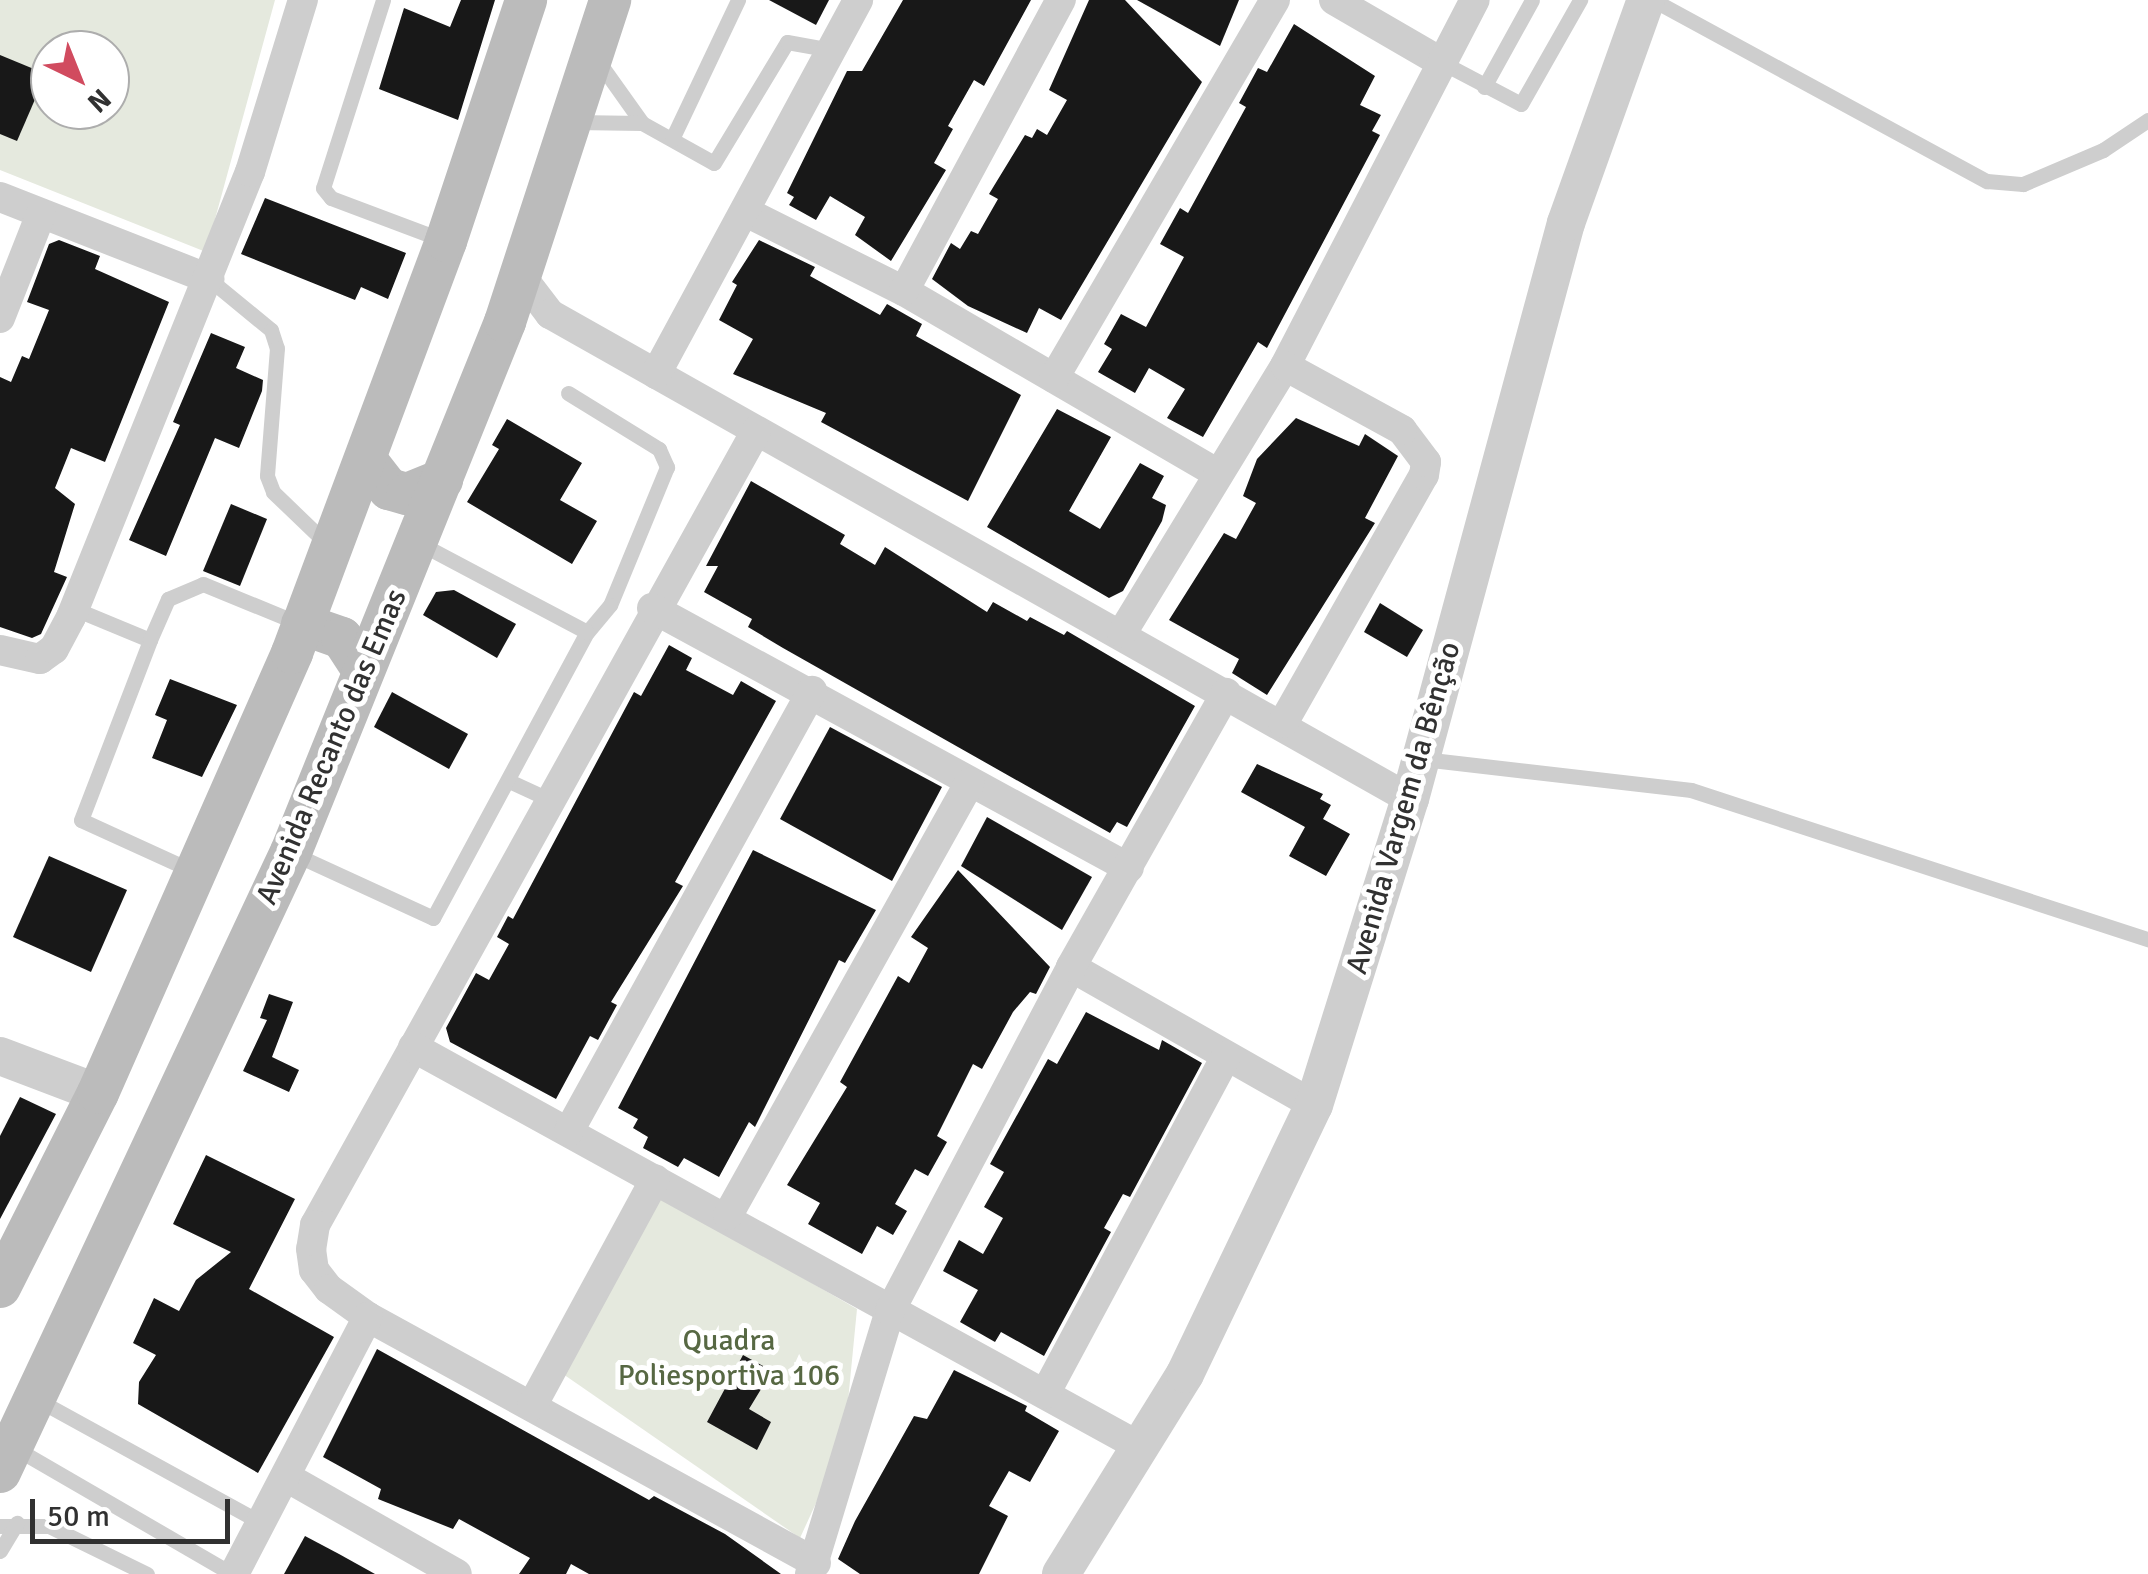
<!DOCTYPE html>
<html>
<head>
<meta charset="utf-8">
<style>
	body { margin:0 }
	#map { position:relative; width:2148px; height:1574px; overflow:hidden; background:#fff; font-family:Signika,sans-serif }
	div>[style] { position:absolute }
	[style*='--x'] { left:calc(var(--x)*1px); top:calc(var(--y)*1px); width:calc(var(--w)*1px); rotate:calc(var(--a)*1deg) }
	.green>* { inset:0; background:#e5e9de }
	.building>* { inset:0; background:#181818 }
	.service>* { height:15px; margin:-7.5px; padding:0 7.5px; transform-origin:7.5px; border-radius:7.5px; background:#cecece }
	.minor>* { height:30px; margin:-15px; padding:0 15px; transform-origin:15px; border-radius:15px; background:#cecece }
	.tertiary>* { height:38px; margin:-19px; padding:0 19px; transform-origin:19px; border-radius:19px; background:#cecece }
	.secondary>* { height:42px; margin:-21px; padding:0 21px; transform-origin:21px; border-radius:21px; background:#bbb }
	span { translate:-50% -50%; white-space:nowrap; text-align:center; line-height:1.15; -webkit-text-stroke:10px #fff; paint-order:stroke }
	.street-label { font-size:30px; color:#313131 }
	.park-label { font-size:30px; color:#576843 }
	.north { position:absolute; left:30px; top:30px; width:100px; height:100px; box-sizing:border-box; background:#fff; border:2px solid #adadad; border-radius:50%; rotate:137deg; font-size:28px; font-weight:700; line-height:40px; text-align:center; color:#313131 }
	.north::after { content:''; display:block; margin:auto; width:35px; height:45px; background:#d14b5f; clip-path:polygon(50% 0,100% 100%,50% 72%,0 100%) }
	.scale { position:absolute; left:30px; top:1499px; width:200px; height:45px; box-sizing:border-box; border:5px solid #313131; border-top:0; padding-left:12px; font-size:30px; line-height:35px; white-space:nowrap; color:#313131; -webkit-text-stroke:8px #fff; paint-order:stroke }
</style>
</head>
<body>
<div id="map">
	<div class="green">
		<div style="clip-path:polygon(evenodd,0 0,275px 0,206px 252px,0 170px,0 0,50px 50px,110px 50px,110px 110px,50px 110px,50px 50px)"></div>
		<div style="clip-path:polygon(659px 1195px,857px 1309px,844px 1442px,800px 1538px,563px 1374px)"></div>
	</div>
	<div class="building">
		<div style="clip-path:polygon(461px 0,495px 0,458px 120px,379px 89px,404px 8px,450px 27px)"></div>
		<div style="clip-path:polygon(769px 0,829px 0,816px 25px)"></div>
		<div style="clip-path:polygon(903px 0,1031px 0,984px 86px,974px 80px,948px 126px,953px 129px,934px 163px,946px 170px,891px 261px,855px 235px,865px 217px,830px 196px,816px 220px,789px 205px,794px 197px,787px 193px,847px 71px,862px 71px)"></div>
		<div style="clip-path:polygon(1089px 0,1125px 0,1202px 82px,1061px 320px,1039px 308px,1027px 333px,968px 306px,932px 279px,951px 243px,960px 249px,971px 231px,978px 234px,998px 199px,989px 194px,1025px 135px,1032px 138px,1037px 129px,1047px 135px,1067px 100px,1049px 90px)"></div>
		<div style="clip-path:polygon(1137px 0,1239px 0,1220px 46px)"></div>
		<div style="clip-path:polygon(1294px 24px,1375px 76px,1360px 105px,1381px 115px,1372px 131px,1380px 135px,1267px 348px,1258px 342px,1203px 437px,1167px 418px,1185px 389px,1149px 368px,1135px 393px,1098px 372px,1112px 349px,1104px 344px,1121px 314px,1146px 327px,1184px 257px,1160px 244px,1180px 208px,1188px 213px,1246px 107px,1239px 103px,1258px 68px,1267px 72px)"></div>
		<div style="clip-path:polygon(0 55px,46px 74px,17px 141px,0 134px)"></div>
		<div style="clip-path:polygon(265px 198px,406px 253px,388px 299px,361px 287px,355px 300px,241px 254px)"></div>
		<div style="clip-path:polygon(59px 240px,100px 256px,95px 269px,169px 302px,105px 462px,71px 448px,55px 488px,75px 504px,54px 572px,67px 577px,41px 634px,32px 638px,0 627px,0 377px,11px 382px,22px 356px,29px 359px,49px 310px,27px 302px,49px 244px)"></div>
		<div style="clip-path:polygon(759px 240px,815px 267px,810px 276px,880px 315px,887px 304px,922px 324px,916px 336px,1021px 395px,968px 501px,821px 422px,826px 413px,733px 374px,753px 339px,719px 320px,737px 285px,732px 282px)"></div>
		<div style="clip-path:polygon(211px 333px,245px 347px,236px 368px,263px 380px,262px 391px,239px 448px,215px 438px,166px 556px,129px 540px,180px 425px,173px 422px)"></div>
		<div style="clip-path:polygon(1057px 409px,1111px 437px,1069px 511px,1100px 529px,1140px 463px,1164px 476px,1152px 498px,1166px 505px,1162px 521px,1123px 591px,1109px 598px,987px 527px)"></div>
		<div style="clip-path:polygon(1296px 418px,1359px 446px,1365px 434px,1398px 456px,1365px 518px,1375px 523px,1267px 695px,1232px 673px,1239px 659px,1169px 620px,1224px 533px,1236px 539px,1256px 503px,1243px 496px,1257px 459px)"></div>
		<div style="clip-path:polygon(507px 419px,582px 463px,560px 500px,597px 521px,572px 564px,467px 502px,499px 449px,492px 445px)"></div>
		<div style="clip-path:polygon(751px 481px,845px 535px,840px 544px,875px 565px,885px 547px,987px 612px,993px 602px,1027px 621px,1030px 617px,1064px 635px,1067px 631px,1195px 706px,1127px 827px,1117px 822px,1110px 833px,783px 648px,748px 627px,752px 619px,704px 592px,718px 566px,706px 566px)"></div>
		<div style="clip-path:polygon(231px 504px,267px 519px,240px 586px,203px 571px)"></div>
		<div style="clip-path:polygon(454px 590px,516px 624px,497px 658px,423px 615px,436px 592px)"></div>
		<div style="clip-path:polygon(1380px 603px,1423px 630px,1407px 657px,1364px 632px)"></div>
		<div style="clip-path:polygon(669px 645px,692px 658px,686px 670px,733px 695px,741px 681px,776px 701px,675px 882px,683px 886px,611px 1002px,617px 1005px,598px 1040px,590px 1036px,556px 1099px,450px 1042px,446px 1028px,476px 973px,489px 980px,509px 944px,497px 937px,508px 916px,513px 919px,634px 692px,641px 696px)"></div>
		<div style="clip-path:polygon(170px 679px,237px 705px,202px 777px,152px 758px,167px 720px,155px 715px)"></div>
		<div style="clip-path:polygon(392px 692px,468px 734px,449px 769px,374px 727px)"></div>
		<div style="clip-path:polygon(830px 727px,942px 787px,892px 881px,780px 819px)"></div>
		<div style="clip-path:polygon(1257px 764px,1323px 794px,1320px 799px,1331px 805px,1323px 819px,1350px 834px,1326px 876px,1289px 856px,1305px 827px,1241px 792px)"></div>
		<div style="clip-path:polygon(987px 817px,1092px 877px,1062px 930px,961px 866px)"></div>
		<div style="clip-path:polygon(753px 850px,876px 910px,845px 963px,839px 960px,755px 1127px,749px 1122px,719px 1177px,684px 1158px,678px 1167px,643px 1148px,648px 1137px,633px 1128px,638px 1119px,618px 1108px)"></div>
		<div style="clip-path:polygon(49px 856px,127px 890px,91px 972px,13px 937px)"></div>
		<div style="clip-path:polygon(958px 870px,1050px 967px,1036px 994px,1030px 992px,1013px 1012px,982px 1069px,973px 1064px,937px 1136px,947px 1142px,928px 1176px,915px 1169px,895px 1204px,907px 1211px,893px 1235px,877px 1226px,862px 1254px,808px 1224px,820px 1203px,787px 1185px,847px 1087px,840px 1082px,898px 976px,909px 983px,928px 948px,911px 937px)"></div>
		<div style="clip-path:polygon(269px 994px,293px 1002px,272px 1057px,299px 1070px,289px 1092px,243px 1071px,267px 1020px,260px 1018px)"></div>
		<div style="clip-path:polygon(1086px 1012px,1159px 1050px,1162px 1040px,1202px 1063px,1130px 1197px,1123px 1194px,1104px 1228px,1111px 1232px,1044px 1356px,1001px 1332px,995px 1342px,960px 1322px,978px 1290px,943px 1271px,959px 1240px,983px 1254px,1003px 1218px,984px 1207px,1004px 1172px,990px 1164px,1048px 1059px,1057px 1064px)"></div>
		<div style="clip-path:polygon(20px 1097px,56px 1114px,0 1219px,0 1136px)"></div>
		<div style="clip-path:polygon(206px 1155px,295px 1199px,249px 1289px,334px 1337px,258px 1473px,138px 1404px,139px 1382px,156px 1355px,133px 1343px,154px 1298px,179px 1311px,196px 1280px,231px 1252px,173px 1224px)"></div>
		<div style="clip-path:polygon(377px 1349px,649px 1500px,654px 1496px,725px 1534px,781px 1574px,589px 1574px,571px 1564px,566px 1574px,519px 1574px,530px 1558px,459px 1519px,453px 1529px,378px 1499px,381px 1489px,323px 1457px)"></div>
		<div style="clip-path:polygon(743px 1355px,772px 1371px,749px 1409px,771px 1422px,757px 1450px,707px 1422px)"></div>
		<div style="clip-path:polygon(954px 1370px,1027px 1406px,1025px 1411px,1059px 1431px,1030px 1482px,1009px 1471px,989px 1506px,1008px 1516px,979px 1574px,860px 1574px,838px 1559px,855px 1521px,914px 1416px,927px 1419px)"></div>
		<div style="clip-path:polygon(305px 1536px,339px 1554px,375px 1574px,284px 1574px)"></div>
	</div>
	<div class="service">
		<div style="--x:383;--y:0;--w:197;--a:107.7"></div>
		<div style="--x:323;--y:188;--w:13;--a:51"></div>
		<div style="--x:331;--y:198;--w:120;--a:20.6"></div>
		<div style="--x:1653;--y:0;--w:380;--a:28.5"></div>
		<div style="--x:1987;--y:181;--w:36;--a:5"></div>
		<div style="--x:2023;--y:184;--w:87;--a:-23"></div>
		<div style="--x:2103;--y:150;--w:54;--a:-33.7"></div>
		<div style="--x:598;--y:61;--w:76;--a:54.6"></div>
		<div style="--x:642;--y:123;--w:82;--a:29.1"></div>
		<div style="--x:714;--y:163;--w:141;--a:-58.9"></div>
		<div style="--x:787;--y:42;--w:46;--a:10.1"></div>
		<div style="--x:1441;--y:62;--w:90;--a:27.7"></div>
		<div style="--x:1521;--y:104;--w:120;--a:-60.4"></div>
		<div style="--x:1484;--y:87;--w:99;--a:-61.1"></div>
		<div style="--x:574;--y:122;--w:68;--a:0.8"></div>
		<div style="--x:672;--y:139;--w:154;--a:-64.6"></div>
		<div style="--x:209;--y:279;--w:80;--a:39.4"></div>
		<div style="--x:271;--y:330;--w:19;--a:72"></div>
		<div style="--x:277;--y:348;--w:128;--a:94.5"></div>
		<div style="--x:267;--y:476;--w:17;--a:69"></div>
		<div style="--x:273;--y:492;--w:76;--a:43.9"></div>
		<div style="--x:568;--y:393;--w:107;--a:31.6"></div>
		<div style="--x:659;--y:449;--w:20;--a:66"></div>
		<div style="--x:667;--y:467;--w:149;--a:112.4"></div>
		<div style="--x:610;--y:605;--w:35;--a:130"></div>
		<div style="--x:75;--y:609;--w:81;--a:22.5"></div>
		<div style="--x:1423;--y:759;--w:270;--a:6.6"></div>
		<div style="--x:1691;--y:790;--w:481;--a:18.1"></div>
		<div style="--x:509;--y:781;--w:43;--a:24.8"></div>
		<div style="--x:294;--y:854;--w:153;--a:24.7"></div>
		<div style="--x:433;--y:918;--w:325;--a:-61.7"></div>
		<div style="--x:587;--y:632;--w:192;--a:-152.1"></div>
		<div style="--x:195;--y:872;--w:125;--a:-155.5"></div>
		<div style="--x:81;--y:820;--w:193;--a:-69"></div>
		<div style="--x:150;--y:640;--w:45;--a:-66.3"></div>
		<div style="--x:168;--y:599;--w:38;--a:-23"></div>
		<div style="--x:203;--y:584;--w:103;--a:22.3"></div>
		<div style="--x:38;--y:1400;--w:256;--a:28.8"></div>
		<div style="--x:15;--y:1448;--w:251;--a:30.1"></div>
		<div style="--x:0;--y:1526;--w:49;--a:0"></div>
		<div style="--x:49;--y:1526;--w:109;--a:26.1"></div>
		<div style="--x:0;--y:1551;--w:33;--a:-59"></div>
	</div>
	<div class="minor">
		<div style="--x:1334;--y:0;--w:124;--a:30.1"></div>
		<div style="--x:0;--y:197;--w:225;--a:21.4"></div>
		<div style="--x:746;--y:212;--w:177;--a:26.6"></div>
		<div style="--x:904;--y:291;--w:363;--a:30.2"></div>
		<div style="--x:521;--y:276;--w:48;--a:52.7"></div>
		<div style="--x:550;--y:314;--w:987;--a:29.42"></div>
		<div style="--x:904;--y:291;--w:331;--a:-61.7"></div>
		<div style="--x:0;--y:318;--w:112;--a:-68.5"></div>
		<div style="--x:656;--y:374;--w:425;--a:-61.6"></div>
		<div style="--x:1054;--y:378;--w:438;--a:-59.7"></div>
		<div style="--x:756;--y:431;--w:908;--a:119.05"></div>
		<div style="--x:315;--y:1225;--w:24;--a:99"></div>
		<div style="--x:311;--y:1249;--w:21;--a:82"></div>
		<div style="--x:314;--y:1270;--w:24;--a:52"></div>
		<div style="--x:329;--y:1289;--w:48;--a:35.7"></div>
		<div style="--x:368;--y:1317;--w:511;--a:28.77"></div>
		<div style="--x:652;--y:608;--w:543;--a:28.59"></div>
		<div style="--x:1122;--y:633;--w:313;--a:-58.6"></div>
		<div style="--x:1285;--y:366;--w:412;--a:-62.6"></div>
		<div style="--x:0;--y:650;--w:41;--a:12.7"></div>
		<div style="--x:40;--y:659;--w:17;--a:-36"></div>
		<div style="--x:54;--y:649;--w:36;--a:-62"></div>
		<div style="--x:71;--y:617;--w:480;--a:-68.1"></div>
		<div style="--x:250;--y:172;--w:180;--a:-72.9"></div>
		<div style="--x:1283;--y:723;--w:285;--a:-60.4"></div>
		<div style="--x:1424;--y:475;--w:13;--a:-81"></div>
		<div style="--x:1426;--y:462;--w:40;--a:-127"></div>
		<div style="--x:1402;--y:430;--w:133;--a:-151.3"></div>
		<div style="--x:1071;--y:967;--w:279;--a:29.6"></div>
		<div style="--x:413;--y:1047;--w:832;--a:28.81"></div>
		<div style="--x:569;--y:1131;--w:503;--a:-61.09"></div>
		<div style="--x:728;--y:1215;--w:495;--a:-60.8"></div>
		<div style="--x:1045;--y:1394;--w:383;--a:-61.8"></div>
		<div style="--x:532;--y:1406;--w:258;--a:-61.5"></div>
		<div style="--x:288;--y:1478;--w:194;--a:29.6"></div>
		<div style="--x:234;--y:1574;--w:290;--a:-62.5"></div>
		<div style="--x:810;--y:1574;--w:275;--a:-73.1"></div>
		<div style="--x:890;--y:1311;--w:389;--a:-62.2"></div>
		<div style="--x:1071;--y:967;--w:315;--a:-60.5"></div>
	</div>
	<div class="tertiary">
		<div style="--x:0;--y:1056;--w:105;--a:20.7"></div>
		<div style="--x:1061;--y:1574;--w:235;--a:-58.2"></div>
		<div style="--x:1185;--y:1374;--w:298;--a:-64.4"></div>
		<div style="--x:1314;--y:1105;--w:321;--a:-72.6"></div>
		<div style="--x:1410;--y:799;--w:597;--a:-74.85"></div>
		<div style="--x:1566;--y:223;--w:237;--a:-70.3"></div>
	</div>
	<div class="secondary">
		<div style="--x:366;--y:460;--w:37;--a:52"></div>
		<div style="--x:389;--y:489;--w:19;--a:16"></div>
		<div style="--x:407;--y:494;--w:38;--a:-22"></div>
		<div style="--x:302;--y:624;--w:42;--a:19.3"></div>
		<div style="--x:342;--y:638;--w:38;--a:57"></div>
		<div style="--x:0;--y:1287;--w:217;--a:-63.2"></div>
		<div style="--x:98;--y:1093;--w:481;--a:-66.2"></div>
		<div style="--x:292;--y:653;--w:440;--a:-69.5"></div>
		<div style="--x:446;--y:241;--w:254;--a:-71.6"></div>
		<div style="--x:0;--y:1472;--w:685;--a:-64.86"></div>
		<div style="--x:291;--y:852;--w:572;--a:-68.01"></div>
		<div style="--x:505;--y:322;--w:339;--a:-71.9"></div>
	</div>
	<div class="street-label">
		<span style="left:332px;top:747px;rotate:-67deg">Avenida Recanto das Emas</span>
		<span style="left:1404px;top:808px;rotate:-74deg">Avenida Vargem da Bênção</span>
	</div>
	<div class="park-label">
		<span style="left:729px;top:1358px">Quadra<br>Poliesportiva 106</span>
	</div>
	<div class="north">N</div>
	<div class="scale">50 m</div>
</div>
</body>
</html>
